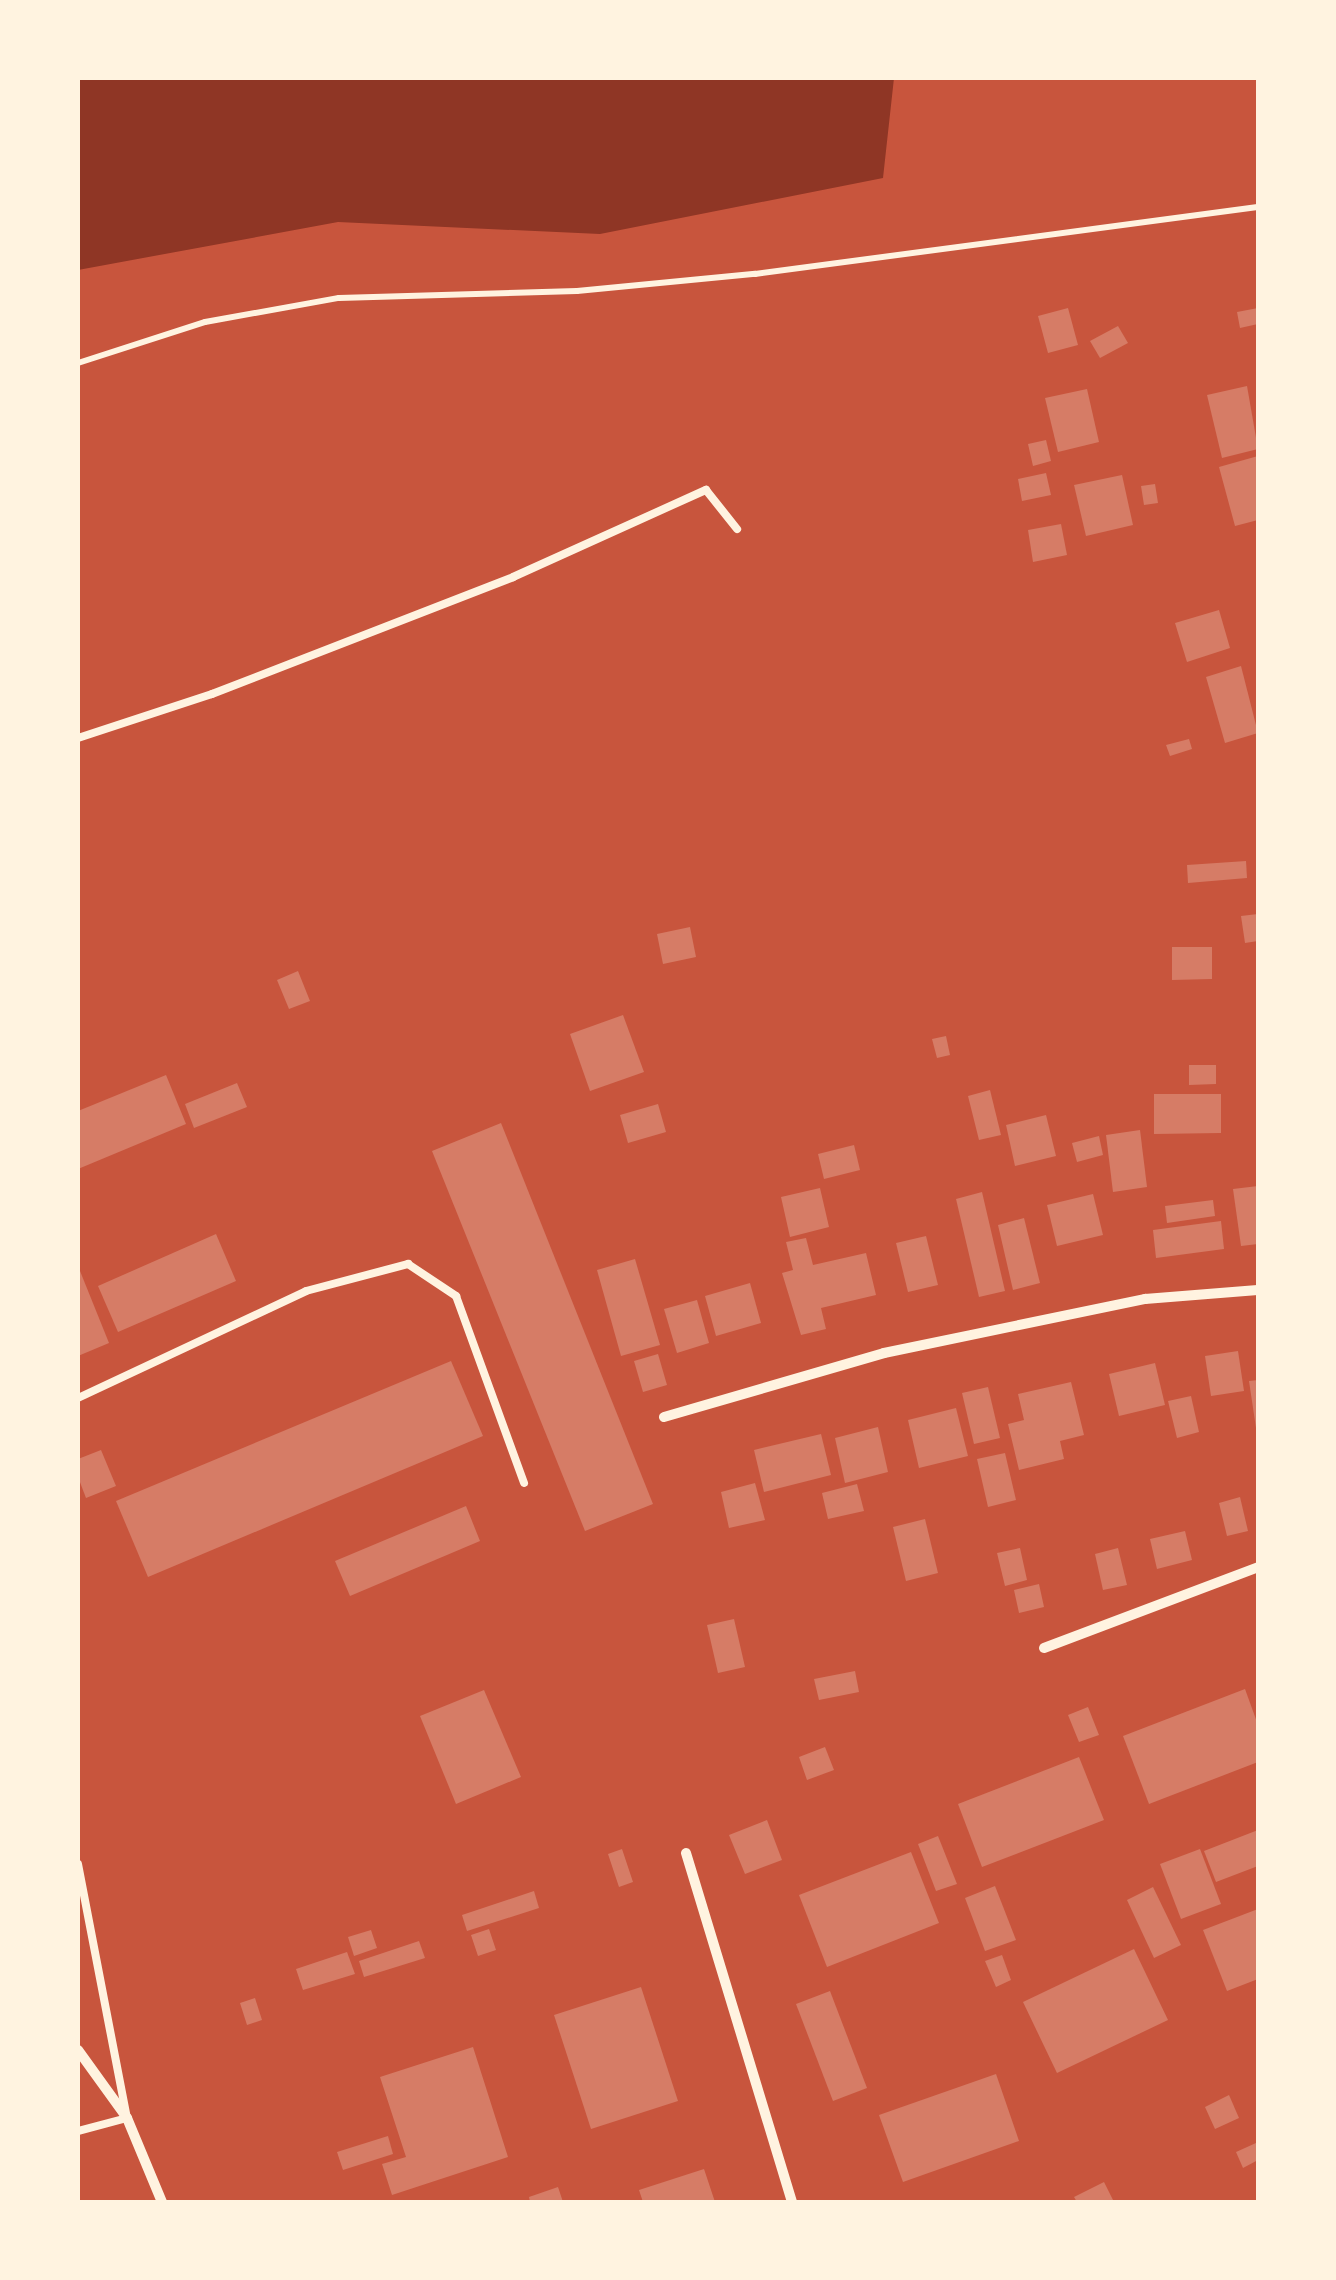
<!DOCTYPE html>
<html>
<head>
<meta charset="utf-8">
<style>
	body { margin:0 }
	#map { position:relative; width:1336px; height:2280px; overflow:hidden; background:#c8553d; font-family:Helvetica,sans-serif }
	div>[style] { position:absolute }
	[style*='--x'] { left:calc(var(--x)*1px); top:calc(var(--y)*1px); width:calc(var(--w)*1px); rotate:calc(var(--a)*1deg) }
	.water>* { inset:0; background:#8f3625 }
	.building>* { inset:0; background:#d67c66 }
	.path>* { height:6px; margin:-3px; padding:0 3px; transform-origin:3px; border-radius:3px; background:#fff3e0 }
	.service>* { height:8px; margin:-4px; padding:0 4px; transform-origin:4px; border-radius:4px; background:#fff3e0 }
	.minor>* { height:10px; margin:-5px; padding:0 5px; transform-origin:5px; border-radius:5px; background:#fff3e0 }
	span { translate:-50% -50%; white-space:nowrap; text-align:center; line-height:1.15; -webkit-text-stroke:9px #fff3e0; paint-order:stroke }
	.frame { position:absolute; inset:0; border:80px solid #fff3e0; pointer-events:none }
</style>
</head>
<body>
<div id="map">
	<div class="water">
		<div style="clip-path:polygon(78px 78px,894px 78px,883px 178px,600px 234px,338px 222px,78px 270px)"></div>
	</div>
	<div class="building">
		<div style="clip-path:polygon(1068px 308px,1078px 345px,1048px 353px,1038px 316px)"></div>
		<div style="clip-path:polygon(1258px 308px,1258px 324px,1240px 328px,1237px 312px)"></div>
		<div style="clip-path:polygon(1118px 326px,1128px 343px,1100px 358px,1090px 341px)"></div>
		<div style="clip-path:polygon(1247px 386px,1258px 449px,1222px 458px,1207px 395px)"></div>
		<div style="clip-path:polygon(1087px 389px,1099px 442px,1058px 452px,1045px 398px)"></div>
		<div style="clip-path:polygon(1046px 440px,1051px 461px,1033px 466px,1028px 444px)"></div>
		<div style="clip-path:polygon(1258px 456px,1258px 520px,1235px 526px,1219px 467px)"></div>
		<div style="clip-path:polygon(1046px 473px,1051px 495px,1022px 501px,1018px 479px)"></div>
		<div style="clip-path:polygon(1122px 475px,1133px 525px,1086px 536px,1074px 485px)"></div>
		<div style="clip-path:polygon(1155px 484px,1158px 503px,1144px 505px,1141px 486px)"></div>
		<div style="clip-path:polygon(1061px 524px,1067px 555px,1033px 562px,1028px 530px)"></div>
		<div style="clip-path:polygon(1219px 610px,1230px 648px,1187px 662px,1175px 623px)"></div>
		<div style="clip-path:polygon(1241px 666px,1258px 733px,1225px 743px,1206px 677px)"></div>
		<div style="clip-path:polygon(1189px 739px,1192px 749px,1170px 756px,1166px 745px)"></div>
		<div style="clip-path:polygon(1246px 861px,1247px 878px,1188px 883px,1187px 865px)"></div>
		<div style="clip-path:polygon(1258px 914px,1258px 941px,1245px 943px,1241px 916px)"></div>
		<div style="clip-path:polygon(690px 927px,696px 957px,663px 964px,657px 934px)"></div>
		<div style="clip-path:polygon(1172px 947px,1212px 947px,1212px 979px,1172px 980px)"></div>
		<div style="clip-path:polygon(298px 971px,310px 1001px,289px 1009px,277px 980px)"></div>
		<div style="clip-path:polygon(623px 1015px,644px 1072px,590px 1091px,570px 1034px)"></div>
		<div style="clip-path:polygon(946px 1036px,950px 1055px,937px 1058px,932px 1039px)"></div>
		<div style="clip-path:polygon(1189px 1065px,1216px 1065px,1216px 1084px,1189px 1085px)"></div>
		<div style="clip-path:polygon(166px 1075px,186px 1124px,78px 1169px,78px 1111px)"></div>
		<div style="clip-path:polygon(237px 1083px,247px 1107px,194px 1128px,185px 1104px)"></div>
		<div style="clip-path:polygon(990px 1090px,1001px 1135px,979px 1140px,968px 1096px)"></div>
		<div style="clip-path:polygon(1154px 1094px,1221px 1094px,1221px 1133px,1154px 1134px)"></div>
		<div style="clip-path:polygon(658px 1104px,666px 1132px,628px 1143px,620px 1115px)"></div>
		<div style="clip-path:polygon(1046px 1115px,1056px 1156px,1015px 1166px,1006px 1125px)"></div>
		<div style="clip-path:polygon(501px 1123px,653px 1504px,585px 1531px,432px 1151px)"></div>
		<div style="clip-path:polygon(1140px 1130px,1147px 1187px,1113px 1192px,1106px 1135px)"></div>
		<div style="clip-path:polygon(1099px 1136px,1103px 1155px,1077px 1162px,1072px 1143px)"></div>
		<div style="clip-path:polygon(854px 1145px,860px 1170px,824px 1179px,818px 1154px)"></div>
		<div style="clip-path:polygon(1258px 1186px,1258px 1244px,1241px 1246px,1233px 1189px)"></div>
		<div style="clip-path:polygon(820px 1188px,829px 1227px,790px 1237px,781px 1197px)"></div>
		<div style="clip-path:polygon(982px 1192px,1005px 1291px,979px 1297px,956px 1199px)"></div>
		<div style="clip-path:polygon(1093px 1194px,1103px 1235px,1057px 1246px,1047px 1205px)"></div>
		<div style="clip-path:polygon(1213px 1200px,1215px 1216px,1167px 1223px,1165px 1206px)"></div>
		<div style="clip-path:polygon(1024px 1218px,1040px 1283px,1013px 1290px,998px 1225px)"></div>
		<div style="clip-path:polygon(1221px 1221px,1224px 1249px,1156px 1258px,1153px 1230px)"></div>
		<div style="clip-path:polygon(216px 1234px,236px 1281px,118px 1332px,98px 1286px)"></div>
		<div style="clip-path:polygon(926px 1236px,938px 1285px,908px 1292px,896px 1243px)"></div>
		<div style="clip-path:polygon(806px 1238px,813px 1265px,866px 1253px,876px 1295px,821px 1308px,826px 1329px,801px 1335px,782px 1273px,793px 1270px,786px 1242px)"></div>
		<div style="clip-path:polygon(635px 1259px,660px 1345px,621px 1356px,597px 1270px)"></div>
		<div style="clip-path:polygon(78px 1266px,109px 1343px,78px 1356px)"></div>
		<div style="clip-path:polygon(750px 1283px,761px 1323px,716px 1336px,705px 1296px)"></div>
		<div style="clip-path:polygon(697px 1300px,709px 1343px,677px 1353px,664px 1309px)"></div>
		<div style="clip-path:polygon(1238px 1351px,1244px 1391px,1211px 1396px,1205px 1356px)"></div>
		<div style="clip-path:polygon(658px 1354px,667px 1385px,643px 1392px,634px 1361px)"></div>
		<div style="clip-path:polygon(451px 1361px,483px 1436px,148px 1577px,116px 1501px)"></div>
		<div style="clip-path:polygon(1155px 1363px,1165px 1405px,1119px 1416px,1109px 1374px)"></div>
		<div style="clip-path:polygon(1258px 1380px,1258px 1428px,1256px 1428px,1249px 1381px)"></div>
		<div style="clip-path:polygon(1071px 1382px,1084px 1435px,1060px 1441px,1064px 1459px,1019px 1470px,1008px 1424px,1024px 1420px,1018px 1394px)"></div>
		<div style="clip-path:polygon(988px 1387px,1000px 1438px,974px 1444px,962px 1393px)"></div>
		<div style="clip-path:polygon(1191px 1396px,1199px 1432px,1177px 1438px,1168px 1401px)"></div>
		<div style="clip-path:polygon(956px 1408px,968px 1456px,919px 1468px,908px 1420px)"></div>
		<div style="clip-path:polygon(878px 1427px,888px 1472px,845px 1483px,835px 1438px)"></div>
		<div style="clip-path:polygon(821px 1434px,831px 1475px,764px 1492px,754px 1450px)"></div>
		<div style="clip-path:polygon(101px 1450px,116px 1486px,86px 1498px,78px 1477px,78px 1459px)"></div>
		<div style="clip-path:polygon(1005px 1453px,1016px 1500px,988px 1507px,977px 1459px)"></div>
		<div style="clip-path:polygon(755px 1483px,765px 1520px,729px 1528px,721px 1492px)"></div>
		<div style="clip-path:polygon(857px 1484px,864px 1511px,828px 1519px,822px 1493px)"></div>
		<div style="clip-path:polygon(1240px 1497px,1248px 1531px,1227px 1536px,1219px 1503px)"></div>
		<div style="clip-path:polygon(466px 1506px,480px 1541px,350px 1596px,335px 1561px)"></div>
		<div style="clip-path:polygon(925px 1519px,938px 1573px,906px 1581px,893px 1527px)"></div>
		<div style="clip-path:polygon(1185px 1531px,1192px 1560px,1157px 1569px,1150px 1539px)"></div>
		<div style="clip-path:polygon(1020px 1548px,1027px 1580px,1005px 1586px,997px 1553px)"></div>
		<div style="clip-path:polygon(1118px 1548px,1127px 1585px,1103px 1590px,1095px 1554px)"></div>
		<div style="clip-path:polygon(1039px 1584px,1044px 1607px,1019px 1613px,1014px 1590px)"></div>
		<div style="clip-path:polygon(734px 1619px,745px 1667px,718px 1673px,707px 1625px)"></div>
		<div style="clip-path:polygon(855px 1671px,859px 1692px,819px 1700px,814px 1679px)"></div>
		<div style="clip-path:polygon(1245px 1689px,1258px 1725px,1258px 1762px,1149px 1804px,1123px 1736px)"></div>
		<div style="clip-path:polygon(484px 1690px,521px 1777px,456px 1804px,420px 1716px)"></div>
		<div style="clip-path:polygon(1088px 1707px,1099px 1735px,1079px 1742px,1068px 1715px)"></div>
		<div style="clip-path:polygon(825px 1747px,834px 1770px,807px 1780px,799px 1757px)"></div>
		<div style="clip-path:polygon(1079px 1757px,1104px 1820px,982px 1867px,958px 1804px)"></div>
		<div style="clip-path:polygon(767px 1820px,782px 1860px,745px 1874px,729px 1835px)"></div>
		<div style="clip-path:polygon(1258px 1830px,1258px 1866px,1216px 1882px,1204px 1851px)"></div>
		<div style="clip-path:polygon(938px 1836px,957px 1884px,936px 1891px,918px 1844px)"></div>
		<div style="clip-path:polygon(622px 1849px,633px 1882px,619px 1887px,608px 1854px)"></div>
		<div style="clip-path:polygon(1200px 1849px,1221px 1904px,1181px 1919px,1160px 1864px)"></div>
		<div style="clip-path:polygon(911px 1852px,939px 1923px,827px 1967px,799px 1895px)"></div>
		<div style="clip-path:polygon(995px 1886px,1016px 1940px,985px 1951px,965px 1898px)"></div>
		<div style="clip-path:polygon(1153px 1887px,1181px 1945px,1154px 1958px,1127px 1900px)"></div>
		<div style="clip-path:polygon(534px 1891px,539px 1908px,467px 1931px,462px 1915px)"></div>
		<div style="clip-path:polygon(1258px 1909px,1258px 1979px,1227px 1991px,1203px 1930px)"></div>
		<div style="clip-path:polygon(489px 1929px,496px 1950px,478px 1956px,471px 1935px)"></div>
		<div style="clip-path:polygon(371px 1930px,377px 1948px,354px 1956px,348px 1937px)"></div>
		<div style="clip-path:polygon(419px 1941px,425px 1958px,364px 1977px,359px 1961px)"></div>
		<div style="clip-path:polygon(1134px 1949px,1168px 2020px,1057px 2073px,1023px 2002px)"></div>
		<div style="clip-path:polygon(347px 1952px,355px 1974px,303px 1990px,296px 1969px)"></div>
		<div style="clip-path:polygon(1002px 1955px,1011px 1980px,996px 1987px,985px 1961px)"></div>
		<div style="clip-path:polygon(641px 1987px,678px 2101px,591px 2129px,554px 2015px)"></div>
		<div style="clip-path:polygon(830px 1991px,867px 2088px,833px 2101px,796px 2004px)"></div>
		<div style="clip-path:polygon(255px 1998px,262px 2020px,247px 2025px,240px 2003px)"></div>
		<div style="clip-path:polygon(473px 2047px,508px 2157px,392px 2195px,382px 2164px,406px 2157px,380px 2077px)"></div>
		<div style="clip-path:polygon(996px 2074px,1019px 2141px,903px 2182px,879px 2115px)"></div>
		<div style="clip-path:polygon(1229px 2095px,1239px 2118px,1215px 2129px,1205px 2107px)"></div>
		<div style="clip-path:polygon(388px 2136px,393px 2154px,343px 2170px,337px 2152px)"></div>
		<div style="clip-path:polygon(1256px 2143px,1258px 2160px,1243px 2168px,1236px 2152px)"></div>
		<div style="clip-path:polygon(704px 2169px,715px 2202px,643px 2202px,639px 2190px)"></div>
		<div style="clip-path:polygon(1104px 2182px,1114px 2202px,1077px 2202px,1074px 2197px)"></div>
		<div style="clip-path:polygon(558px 2187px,563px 2202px,530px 2202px,529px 2197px)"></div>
	</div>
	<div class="path">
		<div style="--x:78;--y:363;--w:133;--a:-17.9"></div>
		<div style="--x:205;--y:322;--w:136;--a:-10.2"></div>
		<div style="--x:339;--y:298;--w:238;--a:-1.7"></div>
		<div style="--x:577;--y:291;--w:179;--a:-5.5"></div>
		<div style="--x:755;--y:274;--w:507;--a:-7.59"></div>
	</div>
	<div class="service">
		<div style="--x:78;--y:738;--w:141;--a:-18.2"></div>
		<div style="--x:212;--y:694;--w:323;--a:-21.2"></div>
		<div style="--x:513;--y:577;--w:212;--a:-24.3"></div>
		<div style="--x:706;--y:490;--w:50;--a:51.5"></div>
		<div style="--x:78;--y:1398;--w:252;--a:-25.1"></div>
		<div style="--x:306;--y:1291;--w:106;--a:-14.8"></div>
		<div style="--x:408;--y:1264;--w:58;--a:33.7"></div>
		<div style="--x:456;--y:1296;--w:199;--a:70"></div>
		<div style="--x:78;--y:1864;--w:259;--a:79.1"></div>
		<div style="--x:127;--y:2118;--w:51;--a:165.1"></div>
	</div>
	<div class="minor">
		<div style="--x:664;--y:1417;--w:229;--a:-16.2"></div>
		<div style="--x:884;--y:1353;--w:267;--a:-11.7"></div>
		<div style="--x:1145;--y:1299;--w:113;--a:-4.6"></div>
		<div style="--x:1044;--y:1648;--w:229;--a:-20.7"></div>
		<div style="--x:686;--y:1853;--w:365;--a:73.1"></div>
		<div style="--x:78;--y:2050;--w:84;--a:54.2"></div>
		<div style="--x:127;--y:2118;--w:91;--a:67.4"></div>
	</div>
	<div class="frame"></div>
</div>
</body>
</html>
